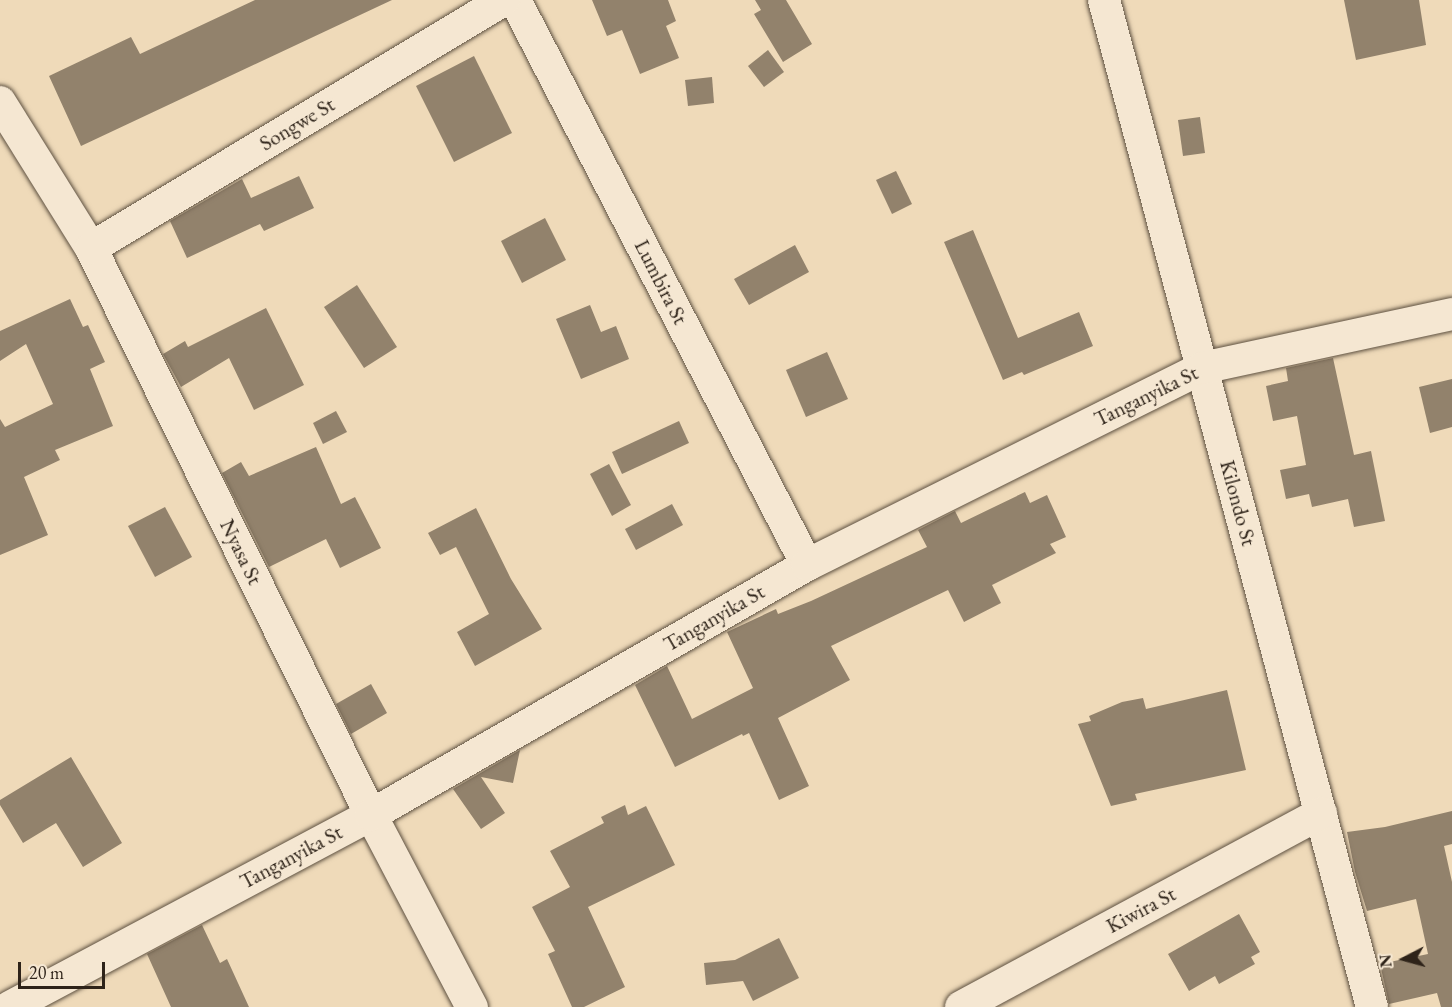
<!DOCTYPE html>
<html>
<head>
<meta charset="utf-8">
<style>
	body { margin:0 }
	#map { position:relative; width:1452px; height:1007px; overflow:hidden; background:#efdab9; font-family:"EB Garamond",serif }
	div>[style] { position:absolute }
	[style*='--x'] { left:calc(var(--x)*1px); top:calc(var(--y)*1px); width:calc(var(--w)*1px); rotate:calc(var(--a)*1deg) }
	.building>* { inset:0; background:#92826c }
	.roads { filter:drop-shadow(0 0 2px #5e5141) drop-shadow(0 0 2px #5e5141) }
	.minor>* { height:32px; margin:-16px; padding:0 16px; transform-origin:16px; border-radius:16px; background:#f5e7d2 }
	span { translate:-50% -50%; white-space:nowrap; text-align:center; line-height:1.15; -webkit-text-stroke:5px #f5e7d2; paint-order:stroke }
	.street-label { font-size:21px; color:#2e2319 }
	.north { position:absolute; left:1374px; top:929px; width:60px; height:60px; -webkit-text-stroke:4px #f5e7d2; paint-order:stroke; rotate:264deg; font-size:16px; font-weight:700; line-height:24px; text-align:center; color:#2e2319 }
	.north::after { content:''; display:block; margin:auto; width:21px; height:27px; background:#2e2319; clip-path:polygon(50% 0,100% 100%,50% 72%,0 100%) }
	.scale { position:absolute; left:18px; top:962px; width:87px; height:27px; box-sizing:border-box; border:3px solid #2e2319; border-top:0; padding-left:8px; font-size:18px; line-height:21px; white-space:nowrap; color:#2e2319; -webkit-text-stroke:4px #f5e7d2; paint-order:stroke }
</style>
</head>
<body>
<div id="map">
	<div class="building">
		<div style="clip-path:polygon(255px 0,392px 0,81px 146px,49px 76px,131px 37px,140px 54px)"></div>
		<div style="clip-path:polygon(592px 0,668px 0,676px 21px,666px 26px,679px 58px,640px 74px,622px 30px,607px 36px)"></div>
		<div style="clip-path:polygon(755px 0,786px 0,812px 44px,783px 62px,754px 14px,761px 10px)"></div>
		<div style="clip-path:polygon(1344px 0,1419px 0,1426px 45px,1356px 60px)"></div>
		<div style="clip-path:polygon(768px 50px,784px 72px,764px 87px,748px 66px)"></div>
		<div style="clip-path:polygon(474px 56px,512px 133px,454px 162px,416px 86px)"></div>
		<div style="clip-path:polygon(712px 77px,714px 103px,688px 106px,685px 80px)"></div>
		<div style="clip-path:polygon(1200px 117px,1205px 153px,1183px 156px,1178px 120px)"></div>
		<div style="clip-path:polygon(896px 171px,912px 204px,892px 214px,876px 180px)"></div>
		<div style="clip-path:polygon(299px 176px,314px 208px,264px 231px,260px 224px,187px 258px,170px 221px,242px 179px,251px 198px)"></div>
		<div style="clip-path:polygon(545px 218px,566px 260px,522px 283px,501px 241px)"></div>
		<div style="clip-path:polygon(973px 230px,1018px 338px,1079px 312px,1093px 346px,1024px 375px,1022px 372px,1003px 380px,944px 242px)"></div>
		<div style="clip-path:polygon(795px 245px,809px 272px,749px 305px,734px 279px)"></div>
		<div style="clip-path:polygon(357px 285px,397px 347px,364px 368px,324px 307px)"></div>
		<div style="clip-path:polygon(70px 299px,83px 327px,88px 325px,105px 362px,90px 369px,113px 426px,55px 450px,60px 460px,24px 477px,48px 535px,0 555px,0 419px,5px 427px,53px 404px,26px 344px,0 361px,0 331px)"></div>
		<div style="clip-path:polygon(590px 305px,601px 332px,616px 326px,629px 359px,581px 379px,556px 319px)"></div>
		<div style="clip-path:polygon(266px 308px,304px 385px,254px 410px,229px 358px,181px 387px,163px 354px,185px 341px,188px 347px)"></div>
		<div style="clip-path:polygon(827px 352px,848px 399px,806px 417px,786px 370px)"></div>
		<div style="clip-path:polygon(1333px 358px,1354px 455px,1371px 451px,1385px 521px,1354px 527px,1348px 499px,1312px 507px,1309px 494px,1286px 499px,1280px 470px,1306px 465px,1297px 416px,1273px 421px,1266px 386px,1288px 381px,1286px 368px)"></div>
		<div style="clip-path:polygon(1452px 379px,1452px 427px,1430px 433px,1419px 387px)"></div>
		<div style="clip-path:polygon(336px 411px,347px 432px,323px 444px,313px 423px)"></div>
		<div style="clip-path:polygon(679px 421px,689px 443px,622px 474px,612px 452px)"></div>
		<div style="clip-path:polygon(316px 447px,341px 504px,355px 497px,381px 548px,340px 568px,326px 539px,269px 567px,222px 473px,241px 462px,249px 476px)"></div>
		<div style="clip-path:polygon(609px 464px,631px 505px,612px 516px,590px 474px)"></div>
		<div style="clip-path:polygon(1025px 492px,1030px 503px,1047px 495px,1066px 537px,1050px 544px,1056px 553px,992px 585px,1001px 603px,964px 622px,948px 590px,831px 646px,850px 680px,778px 718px,809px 786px,779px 800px,749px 733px,743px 736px,742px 734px,675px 767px,635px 685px,667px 666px,692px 719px,753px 688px,727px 632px,776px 609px,778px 614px,811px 601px,927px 547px,918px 530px,955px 511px,961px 523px)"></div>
		<div style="clip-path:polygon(672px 504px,683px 525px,636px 550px,625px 529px)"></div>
		<div style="clip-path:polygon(165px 507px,192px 557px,155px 577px,128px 526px)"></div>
		<div style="clip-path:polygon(476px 508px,511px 579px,542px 629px,475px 666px,457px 632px,489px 614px,456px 547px,440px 555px,428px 533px)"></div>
		<div style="clip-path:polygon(371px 684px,387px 713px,351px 734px,336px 704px)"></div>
		<div style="clip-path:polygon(1227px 690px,1246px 770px,1135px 794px,1137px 800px,1111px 806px,1078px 724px,1091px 721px,1089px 716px,1122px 702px,1143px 698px,1146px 709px)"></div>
		<div style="clip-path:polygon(520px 750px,513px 783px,481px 777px,505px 813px,481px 829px,453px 789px)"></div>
		<div style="clip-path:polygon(71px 757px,122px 843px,83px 867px,56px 823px,23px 843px,0 805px,0 800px)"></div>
		<div style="clip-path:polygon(625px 805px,628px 815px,646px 806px,675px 865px,588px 907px,625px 987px,584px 1007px,572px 1007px,548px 954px,555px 951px,532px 907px,570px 887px,550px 851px,604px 823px,601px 817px)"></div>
		<div style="clip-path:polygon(1452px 811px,1452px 844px,1444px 846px,1452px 882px,1452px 1007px,1441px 1007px,1437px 993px,1389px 1004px,1380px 964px,1428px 954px,1416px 899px,1367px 911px,1355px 872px,1347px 832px,1385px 827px)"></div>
		<div style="clip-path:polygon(1239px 914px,1260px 952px,1251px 957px,1255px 964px,1219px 984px,1215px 976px,1189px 991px,1168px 954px)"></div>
		<div style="clip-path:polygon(202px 925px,220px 963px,227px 959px,249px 1007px,171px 1007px,147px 954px)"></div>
		<div style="clip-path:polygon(779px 938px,799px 978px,753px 1001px,743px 981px,706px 985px,704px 963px,735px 960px)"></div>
	</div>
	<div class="roads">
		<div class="minor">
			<div style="--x:515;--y:0;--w:636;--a:62.67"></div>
			<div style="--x:1104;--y:0;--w:1042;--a:75.1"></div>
			<div style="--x:0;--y:102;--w:172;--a:58.1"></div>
			<div style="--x:91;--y:248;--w:632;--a:63.72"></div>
			<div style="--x:371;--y:815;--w:217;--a:62.3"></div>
			<div style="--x:91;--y:248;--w:482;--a:-31"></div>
			<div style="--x:10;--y:1007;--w:409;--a:-28"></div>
			<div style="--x:371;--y:815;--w:503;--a:-29.83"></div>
			<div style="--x:807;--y:565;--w:441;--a:-26.5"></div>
			<div style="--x:1202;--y:368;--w:256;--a:-12.2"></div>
			<div style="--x:961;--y:1007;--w:409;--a:-28.3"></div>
		</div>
	</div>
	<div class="street-label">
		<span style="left:297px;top:124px;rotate:-31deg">Songwe St</span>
		<span style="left:661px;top:282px;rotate:63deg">Lumbira St</span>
		<span style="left:1146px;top:396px;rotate:-26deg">Tanganyika St</span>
		<span style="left:1238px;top:503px;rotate:75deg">Kilondo St</span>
		<span style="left:241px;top:552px;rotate:64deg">Nyasa St</span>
		<span style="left:714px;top:618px;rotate:-30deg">Tanganyika St</span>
		<span style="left:291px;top:857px;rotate:-28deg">Tanganyika St</span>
		<span style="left:1141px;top:910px;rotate:-28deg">Kiwira St</span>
	</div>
	<div class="north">N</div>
	<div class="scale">20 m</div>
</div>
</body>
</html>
